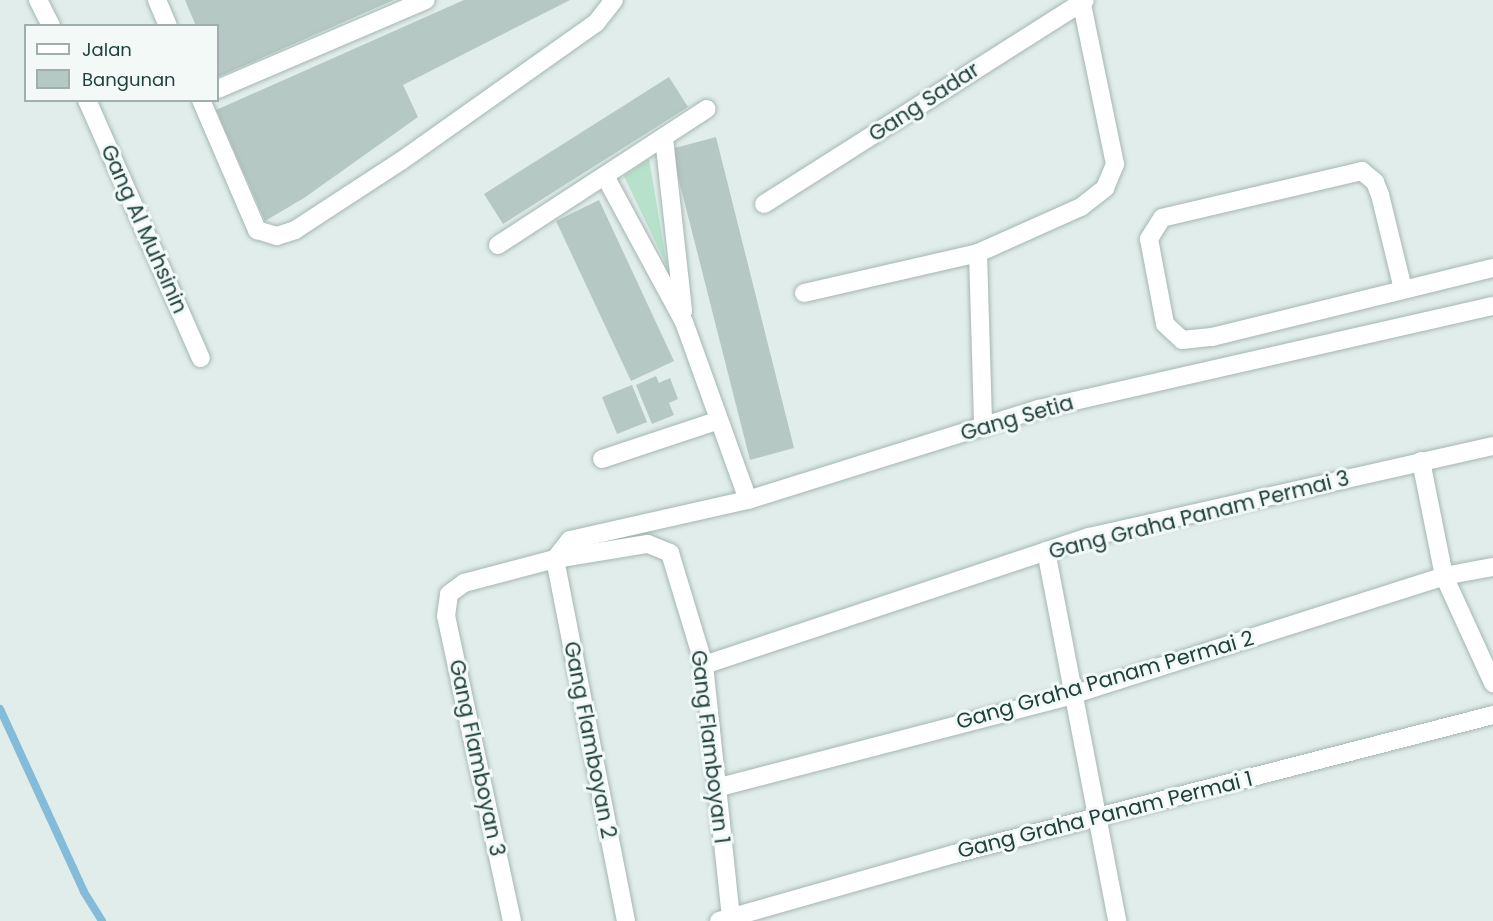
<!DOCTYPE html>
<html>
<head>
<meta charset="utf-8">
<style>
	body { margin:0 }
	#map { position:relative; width:1493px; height:921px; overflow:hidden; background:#e1edea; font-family:Poppins,sans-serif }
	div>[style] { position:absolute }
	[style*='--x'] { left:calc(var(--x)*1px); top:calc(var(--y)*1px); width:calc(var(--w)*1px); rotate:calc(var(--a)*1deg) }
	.green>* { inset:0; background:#b7e1ca }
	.stream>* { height:8px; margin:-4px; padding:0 4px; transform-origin:4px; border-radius:4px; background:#83bbd8 }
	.building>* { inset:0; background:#b6c8c4 }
	.roads { filter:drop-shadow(0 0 2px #a3b6b3) drop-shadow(0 0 2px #a3b6b3) }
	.street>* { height:18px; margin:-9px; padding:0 9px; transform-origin:9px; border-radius:9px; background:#fff }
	span { translate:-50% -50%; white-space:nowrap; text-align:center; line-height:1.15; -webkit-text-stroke:6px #f2f9f7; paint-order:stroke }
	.street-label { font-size:21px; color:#1f403d }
	.legend { position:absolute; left:24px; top:24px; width:195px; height:78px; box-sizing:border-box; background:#f2f9f7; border:2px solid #9eafad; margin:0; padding:8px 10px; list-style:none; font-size:18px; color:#1f403d }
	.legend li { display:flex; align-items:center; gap:12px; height:30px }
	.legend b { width:30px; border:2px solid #9eafad }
</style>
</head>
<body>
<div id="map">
	<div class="green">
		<div style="clip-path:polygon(649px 159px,667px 266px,624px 176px)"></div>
	</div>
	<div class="stream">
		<div style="--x:0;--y:709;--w:201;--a:65.3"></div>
		<div style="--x:84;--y:892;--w:34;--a:58"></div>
	</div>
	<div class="building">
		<div style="clip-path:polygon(185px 0,394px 0,218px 77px,218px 26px,196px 26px)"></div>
		<div style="clip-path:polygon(464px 0,570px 0,403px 85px,418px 117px,304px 198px,265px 221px,216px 110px)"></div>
		<div style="clip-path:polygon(669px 77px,688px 107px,503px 224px,484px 194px)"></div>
		<div style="clip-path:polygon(716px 137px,794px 448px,750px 460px,671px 149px)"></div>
		<div style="clip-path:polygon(599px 200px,674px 361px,631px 381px,556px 221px)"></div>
		<div style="clip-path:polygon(656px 376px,659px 383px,670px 378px,678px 399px,669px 403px,674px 415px,652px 424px,636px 385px)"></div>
		<div style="clip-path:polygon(632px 385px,647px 422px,617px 434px,602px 397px)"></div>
	</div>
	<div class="roads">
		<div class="street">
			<div style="--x:38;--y:0;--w:29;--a:63"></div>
			<div style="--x:157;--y:0;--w:28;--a:67"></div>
			<div style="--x:218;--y:89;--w:226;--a:-23.2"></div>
			<div style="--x:87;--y:100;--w:282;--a:66.2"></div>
			<div style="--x:201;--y:100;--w:142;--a:66.7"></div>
			<div style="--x:257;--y:230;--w:21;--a:17"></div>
			<div style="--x:277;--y:236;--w:19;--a:-18"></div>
			<div style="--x:295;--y:230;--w:126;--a:-33.1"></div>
			<div style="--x:401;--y:161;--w:239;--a:-35.3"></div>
			<div style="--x:596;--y:23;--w:29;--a:-52"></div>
			<div style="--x:664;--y:138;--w:174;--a:83.7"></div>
			<div style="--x:605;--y:176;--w:166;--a:61.6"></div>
			<div style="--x:684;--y:322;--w:189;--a:70.2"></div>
			<div style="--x:764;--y:204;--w:380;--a:-32.4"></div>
			<div style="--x:498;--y:245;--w:249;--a:-33.1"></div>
			<div style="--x:978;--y:253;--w:173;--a:88.3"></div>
			<div style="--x:1403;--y:289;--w:97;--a:-103.7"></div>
			<div style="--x:1380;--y:195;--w:14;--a:-111"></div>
			<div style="--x:1375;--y:182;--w:17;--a:-140"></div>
			<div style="--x:1362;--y:171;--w:205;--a:166.8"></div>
			<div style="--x:1162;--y:218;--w:25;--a:122"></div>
			<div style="--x:1149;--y:239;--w:86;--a:79.3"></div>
			<div style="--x:1165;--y:324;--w:23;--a:43"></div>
			<div style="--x:1182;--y:340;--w:30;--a:-6"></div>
			<div style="--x:1212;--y:337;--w:289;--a:-13.8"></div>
			<div style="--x:804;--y:293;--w:179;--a:-12.9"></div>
			<div style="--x:978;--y:253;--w:113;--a:-24.1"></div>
			<div style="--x:1081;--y:207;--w:31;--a:-38"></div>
			<div style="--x:1105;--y:188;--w:26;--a:-67"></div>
			<div style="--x:1115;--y:164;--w:167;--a:-101.7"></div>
			<div style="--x:602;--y:459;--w:123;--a:-18.4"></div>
			<div style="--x:1421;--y:461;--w:117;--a:78.7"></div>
			<div style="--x:1444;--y:576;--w:118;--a:65.4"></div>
			<div style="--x:1046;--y:551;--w:377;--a:79.1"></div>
			<div style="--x:704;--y:665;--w:406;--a:-18.4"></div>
			<div style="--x:1089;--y:537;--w:414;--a:-12.7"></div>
			<div style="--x:716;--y:788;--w:368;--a:-14.6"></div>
			<div style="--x:1072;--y:695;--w:391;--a:-17.7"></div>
			<div style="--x:1444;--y:576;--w:50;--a:-10.4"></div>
			<div style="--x:512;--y:921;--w:312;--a:-102.2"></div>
			<div style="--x:446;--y:616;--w:22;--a:-82"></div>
			<div style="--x:449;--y:594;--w:19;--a:-36"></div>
			<div style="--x:464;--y:583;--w:94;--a:-14.8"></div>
			<div style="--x:555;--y:559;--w:94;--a:-9.2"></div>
			<div style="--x:648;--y:544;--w:24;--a:22"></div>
			<div style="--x:670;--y:553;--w:117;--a:73.1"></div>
			<div style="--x:704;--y:665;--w:255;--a:83.9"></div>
			<div style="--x:626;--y:921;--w:369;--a:-101.1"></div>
			<div style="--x:555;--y:559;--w:24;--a:-52"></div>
			<div style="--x:570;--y:540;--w:182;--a:-12.7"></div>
			<div style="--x:748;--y:500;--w:305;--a:-17.4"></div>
			<div style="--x:1039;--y:409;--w:466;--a:-12.8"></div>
			<div style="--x:719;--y:921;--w:244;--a:-15.9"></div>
			<div style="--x:954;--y:854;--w:557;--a:-14.46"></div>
		</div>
	</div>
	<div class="street-label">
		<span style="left:924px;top:102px;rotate:-33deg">Gang Sadar</span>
		<span style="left:144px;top:229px;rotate:66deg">Gang Al Muhsinin</span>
		<span style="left:1017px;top:418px;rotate:-16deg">Gang Setia</span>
		<span style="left:1199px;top:515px;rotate:-14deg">Gang Graha Panam Permai 3</span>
		<span style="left:1105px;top:680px;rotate:-16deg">Gang Graha Panam Permai 2</span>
		<span style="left:590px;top:740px;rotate:79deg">Gang Flamboyan 2</span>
		<span style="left:710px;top:747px;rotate:83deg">Gang Flamboyan 1</span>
		<span style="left:477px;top:758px;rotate:78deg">Gang Flamboyan 3</span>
		<span style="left:1105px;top:815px;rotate:-14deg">Gang Graha Panam Permai 1</span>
	</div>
	<ul class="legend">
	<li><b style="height:8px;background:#fff"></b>Jalan</li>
	<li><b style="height:16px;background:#b6c8c4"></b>Bangunan</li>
	</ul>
</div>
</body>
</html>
